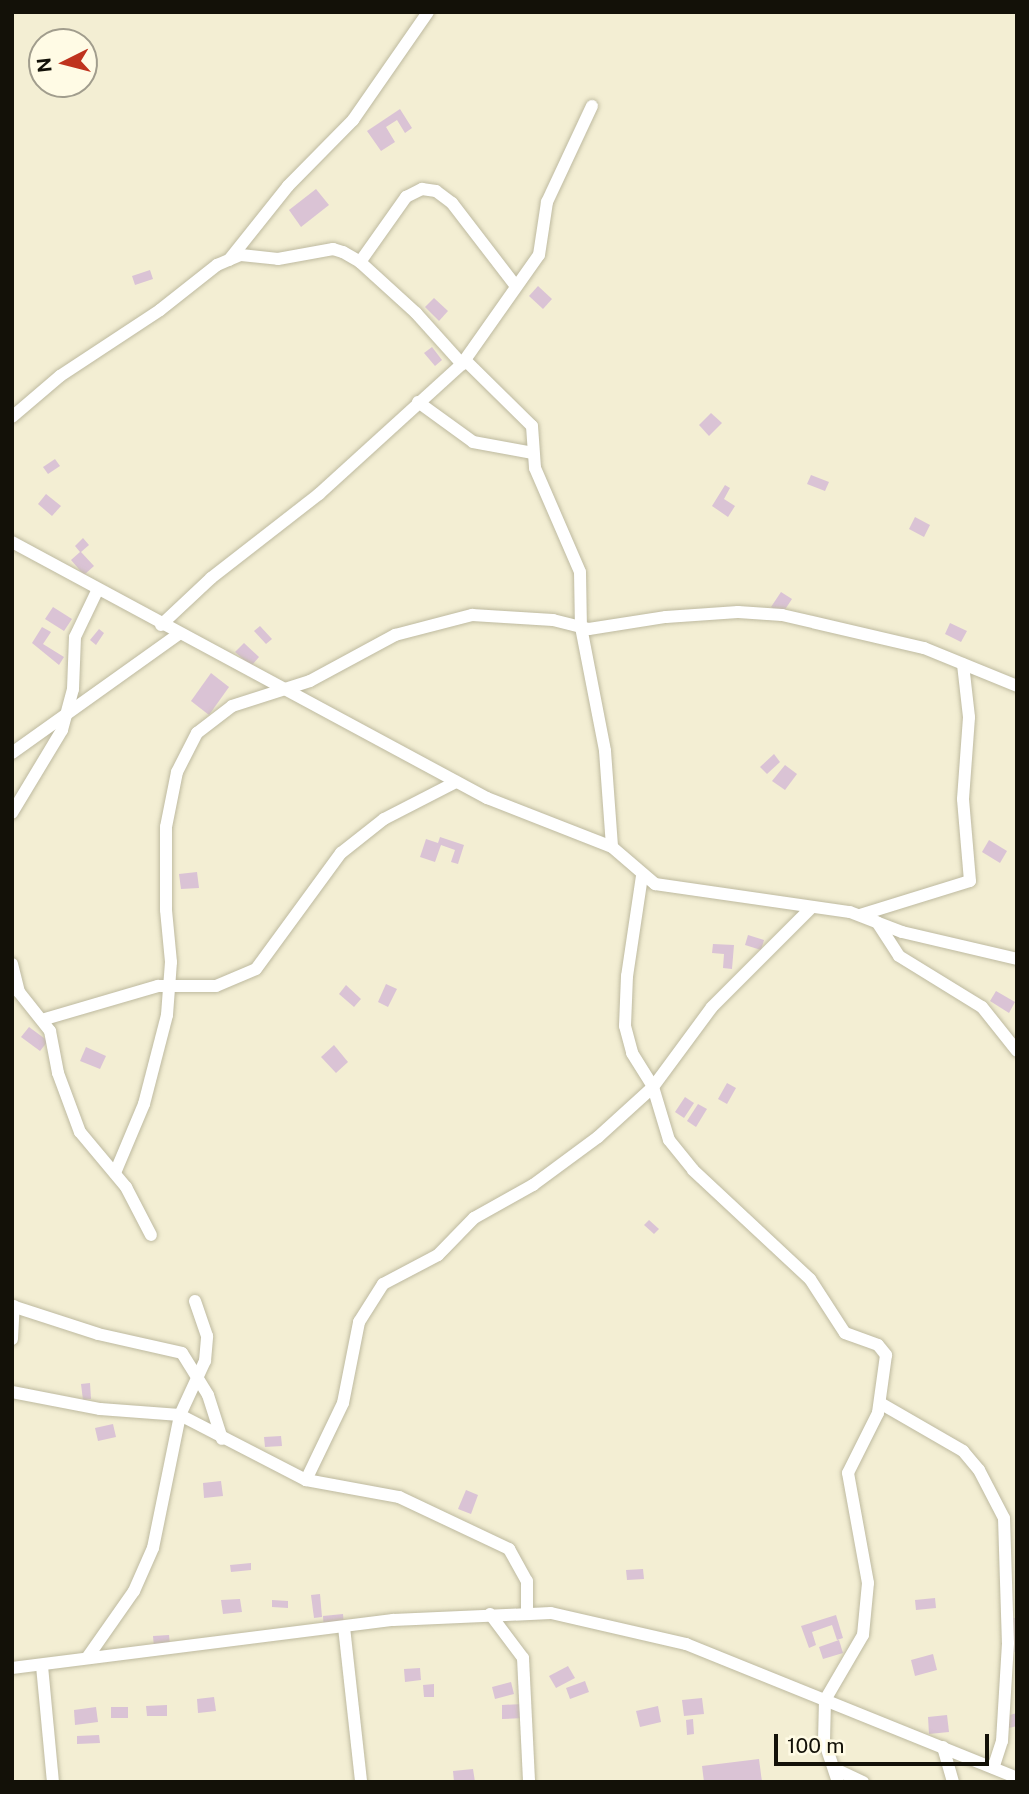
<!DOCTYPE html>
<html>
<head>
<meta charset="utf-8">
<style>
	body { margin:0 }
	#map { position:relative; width:1029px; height:1794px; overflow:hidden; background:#f3eed3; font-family:"Public Sans",sans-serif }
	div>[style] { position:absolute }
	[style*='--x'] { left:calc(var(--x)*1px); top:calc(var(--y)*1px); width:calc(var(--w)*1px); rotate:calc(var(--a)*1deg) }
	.building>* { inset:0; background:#dac3d5 }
	.roads { filter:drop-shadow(0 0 2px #bebaa0) drop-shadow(0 0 2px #bebaa0) }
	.street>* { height:12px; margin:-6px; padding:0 6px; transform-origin:6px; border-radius:6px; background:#fff }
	span { translate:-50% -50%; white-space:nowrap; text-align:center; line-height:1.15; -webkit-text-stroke:5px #fffbe5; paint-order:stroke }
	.frame { position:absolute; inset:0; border:14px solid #131108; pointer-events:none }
	.north { position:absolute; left:28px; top:28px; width:70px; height:70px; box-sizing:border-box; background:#fffbe5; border:2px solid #a19d8d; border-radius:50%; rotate:264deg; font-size:19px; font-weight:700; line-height:28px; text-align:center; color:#131108 }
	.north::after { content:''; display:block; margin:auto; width:24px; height:32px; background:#bf331e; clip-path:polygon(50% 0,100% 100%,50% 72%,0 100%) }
	.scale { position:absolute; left:774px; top:1734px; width:215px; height:32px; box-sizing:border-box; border:4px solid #131108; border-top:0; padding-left:9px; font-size:21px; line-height:24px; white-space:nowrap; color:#131108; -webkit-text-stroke:5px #fffbe5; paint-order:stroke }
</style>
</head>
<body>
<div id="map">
	<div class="building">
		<div style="clip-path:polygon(400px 109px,412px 128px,405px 133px,397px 120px,386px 127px,395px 142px,381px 151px,367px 131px)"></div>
		<div style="clip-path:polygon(316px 189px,329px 205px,301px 227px,289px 210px)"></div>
		<div style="clip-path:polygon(150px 270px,153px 279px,135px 285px,132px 276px)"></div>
		<div style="clip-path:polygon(538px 286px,552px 299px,543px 309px,529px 296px)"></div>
		<div style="clip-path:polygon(434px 298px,448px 311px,439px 321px,425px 307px)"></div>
		<div style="clip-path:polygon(432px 347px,442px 360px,435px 366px,424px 353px)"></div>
		<div style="clip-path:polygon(711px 413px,722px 423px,709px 436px,699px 425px)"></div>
		<div style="clip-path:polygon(55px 459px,60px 466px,48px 474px,43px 467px)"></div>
		<div style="clip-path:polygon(811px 475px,829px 482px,825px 491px,807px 484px)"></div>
		<div style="clip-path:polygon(725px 485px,730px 488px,724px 499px,735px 506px,728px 517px,712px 506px)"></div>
		<div style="clip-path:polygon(46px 494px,61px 506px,52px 516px,38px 504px)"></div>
		<div style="clip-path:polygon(915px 517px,930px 525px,924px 537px,909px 529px)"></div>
		<div style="clip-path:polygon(83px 538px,89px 545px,81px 552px,94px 566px,84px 575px,71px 560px,80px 552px,75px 546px)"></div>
		<div style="clip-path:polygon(781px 592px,792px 599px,782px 614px,771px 607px)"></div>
		<div style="clip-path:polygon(53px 607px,72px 619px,64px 631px,45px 619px)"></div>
		<div style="clip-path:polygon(950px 623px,967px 631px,961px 642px,945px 634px)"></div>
		<div style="clip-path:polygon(260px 626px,272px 639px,266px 644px,254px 631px)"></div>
		<div style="clip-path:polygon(42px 627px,51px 632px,43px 644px,64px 657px,59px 665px,32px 643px)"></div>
		<div style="clip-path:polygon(99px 629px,104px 633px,96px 645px,90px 640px)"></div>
		<div style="clip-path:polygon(244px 643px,259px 657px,251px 666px,235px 652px)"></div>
		<div style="clip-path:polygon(211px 673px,229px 687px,209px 715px,191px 701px)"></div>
		<div style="clip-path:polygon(774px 754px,780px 762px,767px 774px,760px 767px)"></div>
		<div style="clip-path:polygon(785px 765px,797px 774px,785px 790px,772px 781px)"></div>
		<div style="clip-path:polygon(440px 837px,464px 845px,458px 864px,451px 862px,455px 850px,441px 845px,435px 862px,420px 857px,426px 839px,438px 843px)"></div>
		<div style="clip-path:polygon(989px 840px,1007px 851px,1000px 863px,982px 852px)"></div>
		<div style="clip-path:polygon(197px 872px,199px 888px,181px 889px,179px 874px)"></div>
		<div style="clip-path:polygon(748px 935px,764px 940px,761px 950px,745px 945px)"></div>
		<div style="clip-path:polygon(713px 944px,734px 945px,732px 969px,723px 968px,724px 954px,712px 953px)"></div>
		<div style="clip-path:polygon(386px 984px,397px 989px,388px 1007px,378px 1002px)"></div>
		<div style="clip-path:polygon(346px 985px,361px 999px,354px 1007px,339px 994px)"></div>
		<div style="clip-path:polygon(996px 991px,1015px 1002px,1009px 1013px,990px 1001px)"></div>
		<div style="clip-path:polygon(29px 1027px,48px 1041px,40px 1051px,21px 1037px)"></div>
		<div style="clip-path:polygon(334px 1045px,348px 1062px,336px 1073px,321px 1057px)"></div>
		<div style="clip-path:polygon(86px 1047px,106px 1056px,100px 1069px,80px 1061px)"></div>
		<div style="clip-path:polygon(727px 1083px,736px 1088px,727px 1104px,718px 1099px)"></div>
		<div style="clip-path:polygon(685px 1097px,694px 1103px,684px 1118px,675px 1112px)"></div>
		<div style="clip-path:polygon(698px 1104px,707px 1109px,696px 1127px,687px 1121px)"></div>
		<div style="clip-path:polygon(649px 1220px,659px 1229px,654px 1234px,644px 1225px)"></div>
		<div style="clip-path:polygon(90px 1383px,91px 1399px,83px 1400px,81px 1384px)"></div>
		<div style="clip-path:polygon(113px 1424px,116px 1437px,98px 1441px,95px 1428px)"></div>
		<div style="clip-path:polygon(281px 1436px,282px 1446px,265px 1447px,264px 1437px)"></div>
		<div style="clip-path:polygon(221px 1481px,223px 1496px,204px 1498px,203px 1483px)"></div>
		<div style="clip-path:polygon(466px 1490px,478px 1495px,471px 1514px,458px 1509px)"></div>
		<div style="clip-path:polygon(251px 1563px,251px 1570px,231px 1572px,230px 1565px)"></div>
		<div style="clip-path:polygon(643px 1569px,644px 1579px,627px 1580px,626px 1570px)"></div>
		<div style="clip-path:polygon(320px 1594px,322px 1617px,314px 1618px,311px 1595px)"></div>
		<div style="clip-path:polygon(935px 1598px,936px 1608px,916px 1610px,915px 1600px)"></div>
		<div style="clip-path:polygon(240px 1599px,242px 1612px,223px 1614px,221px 1600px)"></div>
		<div style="clip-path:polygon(272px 1600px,288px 1601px,288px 1608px,272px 1607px)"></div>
		<div style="clip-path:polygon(343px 1614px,344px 1626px,324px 1629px,323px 1616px)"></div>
		<div style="clip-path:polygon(836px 1615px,843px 1638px,837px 1640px,832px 1625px,812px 1632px,816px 1645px,809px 1648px,801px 1626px)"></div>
		<div style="clip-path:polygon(1013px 1618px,1017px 1618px,1017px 1652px,1014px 1652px)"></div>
		<div style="clip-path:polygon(169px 1635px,170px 1645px,154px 1647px,153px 1636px)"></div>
		<div style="clip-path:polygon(839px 1640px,843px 1653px,823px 1659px,819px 1647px)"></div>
		<div style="clip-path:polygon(933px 1654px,937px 1670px,915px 1676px,911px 1660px)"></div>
		<div style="clip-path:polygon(568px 1666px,575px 1678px,556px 1688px,549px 1676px)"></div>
		<div style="clip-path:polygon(420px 1668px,421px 1680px,405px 1682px,404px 1669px)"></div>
		<div style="clip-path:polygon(585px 1681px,589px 1692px,570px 1699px,566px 1688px)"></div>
		<div style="clip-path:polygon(511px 1682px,514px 1694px,495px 1699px,492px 1687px)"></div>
		<div style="clip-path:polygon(434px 1684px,434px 1697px,424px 1697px,423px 1685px)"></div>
		<div style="clip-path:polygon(214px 1697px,216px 1711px,198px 1713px,197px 1699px)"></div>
		<div style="clip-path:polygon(702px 1698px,704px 1714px,684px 1716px,682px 1700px)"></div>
		<div style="clip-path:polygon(523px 1704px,524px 1718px,502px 1719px,502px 1705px)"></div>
		<div style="clip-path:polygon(167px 1705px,167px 1716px,147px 1716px,146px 1706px)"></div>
		<div style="clip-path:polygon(658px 1706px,661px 1722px,640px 1727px,636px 1711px)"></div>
		<div style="clip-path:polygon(96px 1707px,98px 1722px,75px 1725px,74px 1710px)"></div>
		<div style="clip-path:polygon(111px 1707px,128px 1707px,128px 1718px,111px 1718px)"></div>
		<div style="clip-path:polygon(1017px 1713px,1017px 1726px,1009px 1728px,1006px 1716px)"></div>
		<div style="clip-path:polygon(947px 1715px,949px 1732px,929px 1734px,928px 1717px)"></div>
		<div style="clip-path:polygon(693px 1719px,694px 1734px,687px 1735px,686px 1720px)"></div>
		<div style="clip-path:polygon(99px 1735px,100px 1743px,77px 1744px,77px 1736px)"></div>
		<div style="clip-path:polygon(759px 1759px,762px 1782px,704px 1782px,702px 1766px)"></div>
		<div style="clip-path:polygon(473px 1769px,475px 1782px,454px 1782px,453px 1771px)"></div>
	</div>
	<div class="roads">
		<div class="street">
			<div style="--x:229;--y:260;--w:95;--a:-51.4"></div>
			<div style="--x:288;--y:186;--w:93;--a:-45.4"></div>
			<div style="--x:353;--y:120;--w:131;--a:-55.2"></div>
			<div style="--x:360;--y:262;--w:80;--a:-54.7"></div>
			<div style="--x:406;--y:197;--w:18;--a:-27"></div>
			<div style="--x:422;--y:189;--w:14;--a:8"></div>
			<div style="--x:436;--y:191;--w:20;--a:37"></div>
			<div style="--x:452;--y:203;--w:103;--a:52.5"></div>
			<div style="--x:465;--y:360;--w:94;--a:44.6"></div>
			<div style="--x:532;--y:426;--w:42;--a:85.9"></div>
			<div style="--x:535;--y:468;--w:113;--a:66.6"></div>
			<div style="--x:580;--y:572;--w:55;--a:89"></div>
			<div style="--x:581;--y:627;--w:126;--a:79"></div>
			<div style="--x:605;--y:751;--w:96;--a:85.8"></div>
			<div style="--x:418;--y:402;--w:68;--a:36"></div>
			<div style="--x:473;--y:442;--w:61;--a:10.4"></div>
			<div style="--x:12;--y:417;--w:63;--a:-40.5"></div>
			<div style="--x:60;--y:376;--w:120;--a:-33.4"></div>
			<div style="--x:160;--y:310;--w:73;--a:-38.3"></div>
			<div style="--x:217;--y:265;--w:26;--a:-23"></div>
			<div style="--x:241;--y:255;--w:37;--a:6"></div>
			<div style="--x:278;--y:259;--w:56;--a:-10.3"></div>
			<div style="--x:333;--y:249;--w:10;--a:17"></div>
			<div style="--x:343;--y:252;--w:20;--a:30"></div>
			<div style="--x:360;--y:262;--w:76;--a:42.3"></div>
			<div style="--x:416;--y:313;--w:69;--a:48"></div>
			<div style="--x:12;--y:542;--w:540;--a:28.32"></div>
			<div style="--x:487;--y:798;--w:134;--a:21.4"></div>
			<div style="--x:612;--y:847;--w:57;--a:40.7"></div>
			<div style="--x:655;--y:884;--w:197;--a:8.2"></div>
			<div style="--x:850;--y:912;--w:56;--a:21"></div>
			<div style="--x:902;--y:932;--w:118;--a:13.2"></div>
			<div style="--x:161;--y:625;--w:69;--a:-43.2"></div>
			<div style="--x:211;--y:578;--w:137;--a:-37.9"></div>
			<div style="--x:319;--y:494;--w:193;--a:-42.3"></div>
			<div style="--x:462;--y:364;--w:133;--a:-54.8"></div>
			<div style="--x:539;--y:255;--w:54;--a:-81.4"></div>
			<div style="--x:547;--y:202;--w:106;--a:-64.9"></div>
			<div style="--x:12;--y:753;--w:205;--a:-35.5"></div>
			<div style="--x:12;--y:813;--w:97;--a:-58.9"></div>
			<div style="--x:62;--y:730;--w:42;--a:-75"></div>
			<div style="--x:73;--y:689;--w:52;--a:-87.8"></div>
			<div style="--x:75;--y:637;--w:51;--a:-64.4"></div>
			<div style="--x:642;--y:876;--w:101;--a:98.5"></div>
			<div style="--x:627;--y:976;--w:50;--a:92.3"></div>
			<div style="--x:625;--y:1026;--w:28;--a:75"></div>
			<div style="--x:632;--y:1053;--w:40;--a:58"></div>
			<div style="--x:653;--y:1087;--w:55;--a:73.2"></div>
			<div style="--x:669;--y:1140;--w:38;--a:51"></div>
			<div style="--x:693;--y:1170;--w:160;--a:43"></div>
			<div style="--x:810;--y:1279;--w:64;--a:57.1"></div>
			<div style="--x:845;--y:1333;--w:35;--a:20"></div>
			<div style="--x:878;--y:1345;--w:13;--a:51"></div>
			<div style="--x:886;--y:1355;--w:59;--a:97.9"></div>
			<div style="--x:878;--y:1413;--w:67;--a:116.6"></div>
			<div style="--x:848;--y:1473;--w:112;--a:79.7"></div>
			<div style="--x:868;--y:1583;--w:52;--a:95.5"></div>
			<div style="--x:863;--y:1635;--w:75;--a:120.3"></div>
			<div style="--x:825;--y:1700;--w:40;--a:91.4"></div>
			<div style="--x:824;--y:1740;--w:44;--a:71.6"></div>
			<div style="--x:860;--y:915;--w:115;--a:-17.2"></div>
			<div style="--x:970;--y:881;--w:82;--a:-94.9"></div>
			<div style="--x:963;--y:799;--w:82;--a:-85.8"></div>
			<div style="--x:969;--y:717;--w:53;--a:-96.5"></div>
			<div style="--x:877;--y:922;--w:40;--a:57.1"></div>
			<div style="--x:899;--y:956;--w:97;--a:31.6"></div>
			<div style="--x:982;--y:1007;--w:56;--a:51.5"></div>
			<div style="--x:12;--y:964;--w:29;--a:76"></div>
			<div style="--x:19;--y:992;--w:50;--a:51.5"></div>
			<div style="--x:50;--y:1031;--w:43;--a:79.2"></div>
			<div style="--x:58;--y:1073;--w:63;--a:69.6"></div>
			<div style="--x:80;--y:1132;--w:72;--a:50.1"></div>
			<div style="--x:126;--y:1187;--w:54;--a:62.5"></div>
			<div style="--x:45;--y:1019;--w:118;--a:-16.3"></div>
			<div style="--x:158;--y:986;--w:58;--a:0"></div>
			<div style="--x:216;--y:986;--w:43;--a:-23"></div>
			<div style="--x:256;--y:969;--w:144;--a:-53.8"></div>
			<div style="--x:341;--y:853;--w:55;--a:-38.3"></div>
			<div style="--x:384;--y:819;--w:81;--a:-27.2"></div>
			<div style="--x:115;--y:1173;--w:75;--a:-67.2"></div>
			<div style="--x:144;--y:1104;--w:92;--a:-75.5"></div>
			<div style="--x:167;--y:1015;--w:53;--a:-85.7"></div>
			<div style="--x:171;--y:962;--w:52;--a:-95.5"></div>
			<div style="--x:166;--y:910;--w:83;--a:-90"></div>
			<div style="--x:166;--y:827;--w:56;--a:-78.7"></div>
			<div style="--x:177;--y:772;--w:44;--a:-62.9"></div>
			<div style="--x:197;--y:733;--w:44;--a:-37.6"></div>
			<div style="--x:232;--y:706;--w:82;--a:-17.8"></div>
			<div style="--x:310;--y:681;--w:97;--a:-28.4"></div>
			<div style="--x:395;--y:635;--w:80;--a:-14.6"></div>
			<div style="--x:472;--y:615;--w:81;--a:3.5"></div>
			<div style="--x:553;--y:620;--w:37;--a:14"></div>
			<div style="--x:589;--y:629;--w:78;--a:-8.9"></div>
			<div style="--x:666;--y:617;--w:72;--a:-4"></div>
			<div style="--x:738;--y:612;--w:44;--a:3.9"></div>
			<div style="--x:782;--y:615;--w:146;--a:13.1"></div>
			<div style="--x:924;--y:648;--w:100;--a:22.2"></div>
			<div style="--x:12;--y:1306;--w:90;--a:18"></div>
			<div style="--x:98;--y:1334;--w:86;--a:12.7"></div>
			<div style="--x:182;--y:1353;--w:49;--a:58.2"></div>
			<div style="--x:208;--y:1395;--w:46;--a:72.3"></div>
			<div style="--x:12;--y:1339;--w:33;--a:-87"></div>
			<div style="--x:12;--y:1392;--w:90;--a:10.9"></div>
			<div style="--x:100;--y:1409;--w:80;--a:4.3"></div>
			<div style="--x:180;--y:1415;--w:142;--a:27.3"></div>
			<div style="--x:306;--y:1480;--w:95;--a:10.4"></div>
			<div style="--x:399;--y:1497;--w:122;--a:25.3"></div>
			<div style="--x:509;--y:1549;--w:37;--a:61"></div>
			<div style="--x:527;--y:1581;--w:30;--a:90"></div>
			<div style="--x:880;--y:1403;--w:96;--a:30"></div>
			<div style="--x:963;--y:1451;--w:25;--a:50"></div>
			<div style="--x:979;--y:1470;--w:54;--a:62.5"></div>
			<div style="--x:1004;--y:1518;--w:125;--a:88.2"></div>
			<div style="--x:1008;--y:1643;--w:98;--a:93.5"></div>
			<div style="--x:1002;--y:1741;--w:28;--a:108"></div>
			<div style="--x:306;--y:1480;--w:85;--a:-64.3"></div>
			<div style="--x:343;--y:1403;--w:83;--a:-78.8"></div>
			<div style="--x:359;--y:1322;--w:45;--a:-57.7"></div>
			<div style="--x:383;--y:1284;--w:62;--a:-27.8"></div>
			<div style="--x:438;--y:1255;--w:52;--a:-45.8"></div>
			<div style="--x:474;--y:1218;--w:68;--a:-29.2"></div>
			<div style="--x:533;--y:1185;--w:81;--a:-36.4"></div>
			<div style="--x:598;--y:1137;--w:74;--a:-42.3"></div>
			<div style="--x:653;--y:1087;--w:99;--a:-53.6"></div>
			<div style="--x:712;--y:1007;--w:139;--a:-45"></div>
			<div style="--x:490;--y:1614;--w:55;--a:53.1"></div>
			<div style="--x:523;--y:1658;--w:124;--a:87.2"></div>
			<div style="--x:344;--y:1627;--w:156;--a:83.7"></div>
			<div style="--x:87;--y:1658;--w:82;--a:-55"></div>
			<div style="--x:134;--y:1591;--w:47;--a:-66.2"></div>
			<div style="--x:153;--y:1548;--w:136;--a:-78.5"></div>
			<div style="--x:180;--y:1415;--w:60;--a:-65.2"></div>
			<div style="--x:205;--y:1361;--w:25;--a:-85"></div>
			<div style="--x:207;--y:1336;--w:37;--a:-109"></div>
			<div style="--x:42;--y:1666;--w:117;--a:84.6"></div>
			<div style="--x:12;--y:1668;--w:384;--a:-7.2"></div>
			<div style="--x:393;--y:1620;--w:158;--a:-2.5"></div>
			<div style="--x:551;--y:1613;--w:139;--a:12.9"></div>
			<div style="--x:686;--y:1644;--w:357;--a:22"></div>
			<div style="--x:943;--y:1747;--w:36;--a:74"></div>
			<div style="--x:835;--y:1769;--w:31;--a:25"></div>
		</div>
	</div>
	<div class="frame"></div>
	<div class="north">N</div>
	<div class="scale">100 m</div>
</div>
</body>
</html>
